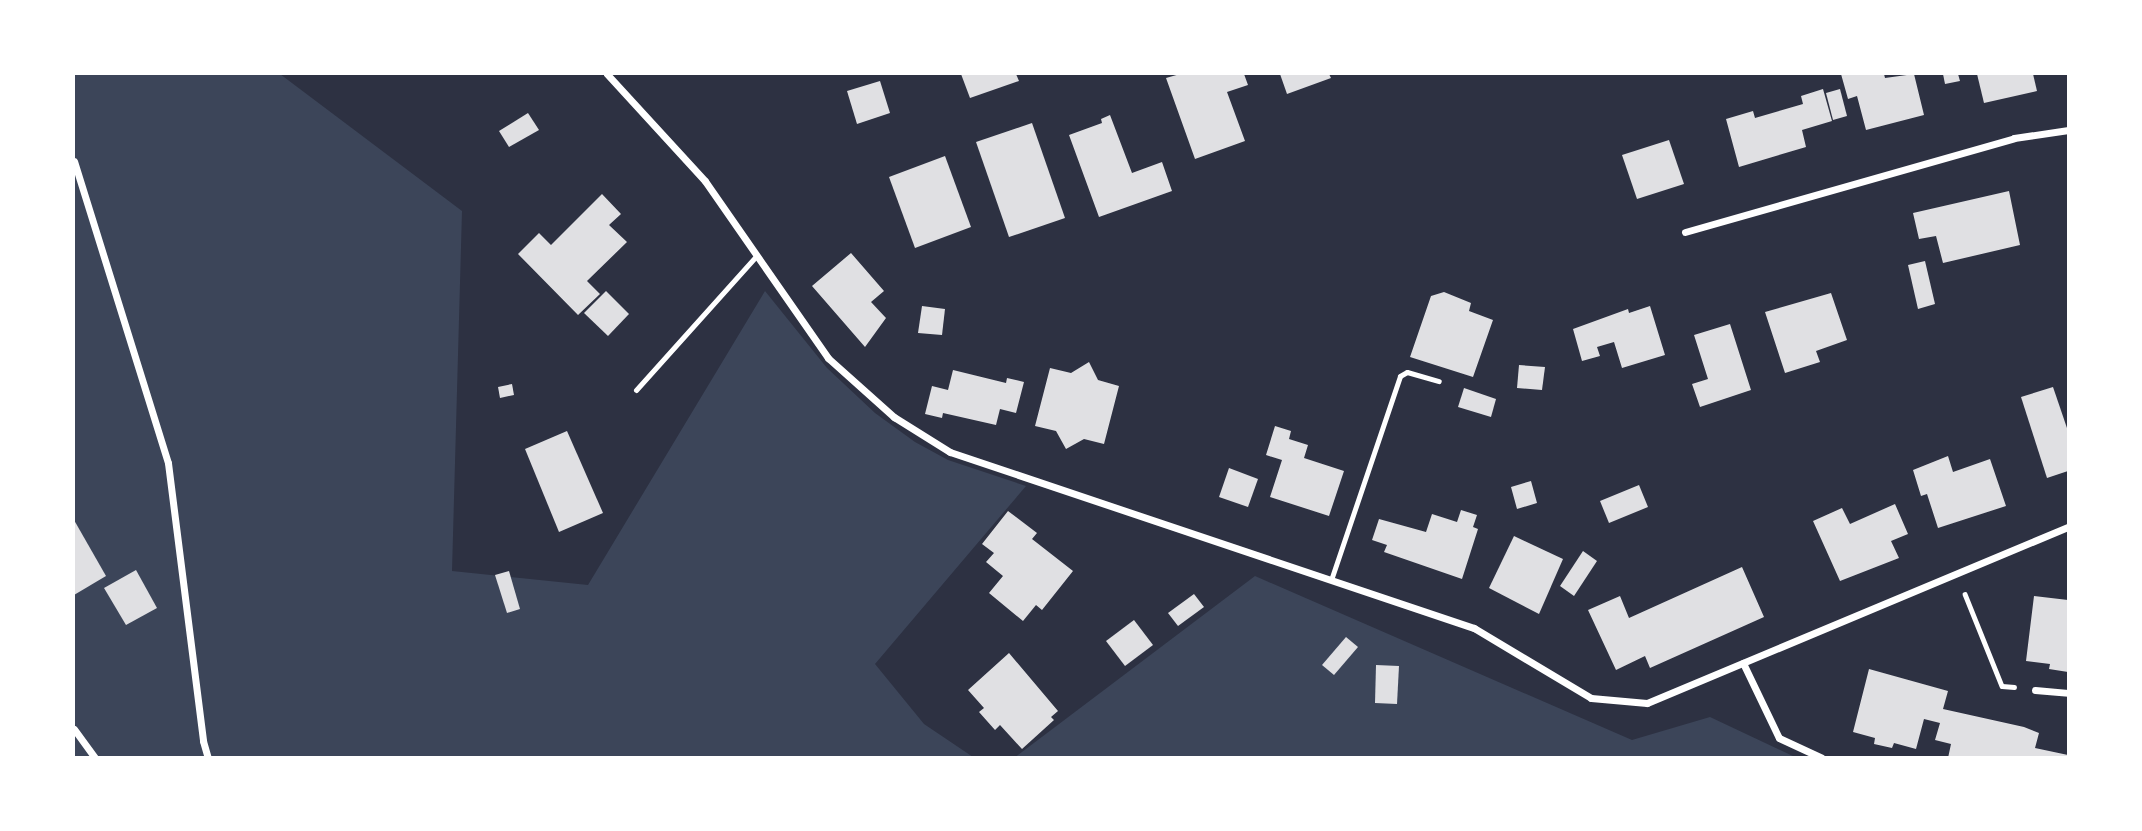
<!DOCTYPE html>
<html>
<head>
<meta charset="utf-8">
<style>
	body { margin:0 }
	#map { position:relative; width:2142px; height:831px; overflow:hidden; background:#2d3142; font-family:Poppins,sans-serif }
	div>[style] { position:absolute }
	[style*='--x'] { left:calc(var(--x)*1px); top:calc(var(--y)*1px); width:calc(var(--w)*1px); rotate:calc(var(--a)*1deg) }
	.green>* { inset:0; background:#3c4559 }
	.building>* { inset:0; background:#e0e0e3 }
	.path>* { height:4.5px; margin:-2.25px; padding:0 2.25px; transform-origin:2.25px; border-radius:2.25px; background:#fff }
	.service>* { height:5px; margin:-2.5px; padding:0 2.5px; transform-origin:2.5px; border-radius:2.5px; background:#fff }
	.minor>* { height:7px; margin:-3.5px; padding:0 3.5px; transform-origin:3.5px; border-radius:3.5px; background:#fff }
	span { translate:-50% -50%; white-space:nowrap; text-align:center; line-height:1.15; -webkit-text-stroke:6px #fff; paint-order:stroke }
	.frame { position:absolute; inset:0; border:75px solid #fff; pointer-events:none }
</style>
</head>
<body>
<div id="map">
	<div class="green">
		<div style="clip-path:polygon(74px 74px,280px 74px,462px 211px,452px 571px,588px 585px,765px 291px,827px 368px,875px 413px,915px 442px,948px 460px,1026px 486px,875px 664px,924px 724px,973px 757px,74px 757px)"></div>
		<div style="clip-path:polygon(1255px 576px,1632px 740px,1710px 717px,1795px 757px,1014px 758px)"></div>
	</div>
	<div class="building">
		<div style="clip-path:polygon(961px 74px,1016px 74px,1019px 81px,970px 98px)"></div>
		<div style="clip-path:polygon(1180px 74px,1244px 74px,1248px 85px,1227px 92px,1245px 141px,1195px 159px,1166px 78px)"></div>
		<div style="clip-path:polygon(1280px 74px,1329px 74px,1331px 78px,1287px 94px)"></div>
		<div style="clip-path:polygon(1841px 74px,1884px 74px,1885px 78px,1914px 74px,1924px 115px,1866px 130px,1857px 96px,1848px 99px)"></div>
		<div style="clip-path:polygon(1943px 74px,1958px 74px,1960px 81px,1945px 84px)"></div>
		<div style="clip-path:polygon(1977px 74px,2033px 74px,2037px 91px,1984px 103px)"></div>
		<div style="clip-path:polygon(880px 81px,890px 113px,857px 124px,847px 91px)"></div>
		<div style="clip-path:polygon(1823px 89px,1832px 121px,1802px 130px,1806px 147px,1739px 167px,1726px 119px,1753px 111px,1755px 118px,1803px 104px,1801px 96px)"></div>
		<div style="clip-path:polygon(1840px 89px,1847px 116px,1833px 120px,1826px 93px)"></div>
		<div style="clip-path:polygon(528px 113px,539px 130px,509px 147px,499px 131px)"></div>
		<div style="clip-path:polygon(1110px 115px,1132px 173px,1162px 162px,1172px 191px,1099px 217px,1069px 135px,1102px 123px,1101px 119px)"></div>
		<div style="clip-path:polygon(1032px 123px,1065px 218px,1009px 237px,976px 142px)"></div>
		<div style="clip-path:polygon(1669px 140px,1684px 184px,1637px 199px,1622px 155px)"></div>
		<div style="clip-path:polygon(945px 156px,971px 227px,915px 248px,889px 177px)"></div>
		<div style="clip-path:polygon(2009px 191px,2020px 245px,1943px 263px,1936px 236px,1919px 239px,1913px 213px)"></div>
		<div style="clip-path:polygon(602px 194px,621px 214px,609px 225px,627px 242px,587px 281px,600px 294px,578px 315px,518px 254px,539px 233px,551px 245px)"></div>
		<div style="clip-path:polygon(851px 253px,884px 291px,871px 302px,886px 318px,865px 347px,812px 286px)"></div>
		<div style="clip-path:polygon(1925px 261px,1935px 304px,1918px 309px,1908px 265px)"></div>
		<div style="clip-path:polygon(606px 291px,629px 314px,608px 336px,584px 313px)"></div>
		<div style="clip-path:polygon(1444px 292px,1471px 303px,1469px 311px,1493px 320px,1473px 377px,1410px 357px,1431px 296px)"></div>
		<div style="clip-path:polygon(1831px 293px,1847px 340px,1816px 351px,1820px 362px,1785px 373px,1765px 312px)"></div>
		<div style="clip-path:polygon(922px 306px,945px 309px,942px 335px,918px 333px)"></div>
		<div style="clip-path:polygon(1650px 306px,1665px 355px,1622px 368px,1614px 342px,1597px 347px,1600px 356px,1582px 361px,1573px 329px,1628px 309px,1629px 313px)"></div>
		<div style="clip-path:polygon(1730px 324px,1751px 390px,1700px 407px,1692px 384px,1708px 379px,1694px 335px)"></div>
		<div style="clip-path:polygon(1089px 362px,1098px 380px,1119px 386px,1104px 444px,1084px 439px,1066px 449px,1056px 431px,1035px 426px,1050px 368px,1071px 373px)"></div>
		<div style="clip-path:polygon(1519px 365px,1545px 367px,1542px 390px,1517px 388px)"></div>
		<div style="clip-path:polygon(953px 370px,1006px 383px,1007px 378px,1024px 382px,1016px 413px,1000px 409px,996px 425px,943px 413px,942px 418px,925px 414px,932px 386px,948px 390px)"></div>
		<div style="clip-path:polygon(512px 384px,514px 395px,500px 398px,498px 387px)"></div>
		<div style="clip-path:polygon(2053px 387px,2068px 431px,2068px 471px,2047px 478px,2021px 397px)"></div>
		<div style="clip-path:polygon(1464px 388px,1496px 399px,1491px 417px,1458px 407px)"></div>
		<div style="clip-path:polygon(1275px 426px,1291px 431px,1289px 439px,1308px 445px,1304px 458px,1344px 471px,1329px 516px,1270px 497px,1282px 460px,1266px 455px)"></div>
		<div style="clip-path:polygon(567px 431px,603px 513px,559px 532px,525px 449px)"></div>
		<div style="clip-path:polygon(1948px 456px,1953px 472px,1990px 459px,2006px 506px,1938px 528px,1927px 494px,1921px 496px,1913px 470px)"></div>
		<div style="clip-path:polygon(1229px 468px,1258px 479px,1248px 507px,1219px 497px)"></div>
		<div style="clip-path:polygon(1531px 481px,1537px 503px,1517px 509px,1511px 487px)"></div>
		<div style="clip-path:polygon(1639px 485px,1648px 507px,1609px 523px,1600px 501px)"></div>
		<div style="clip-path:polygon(1895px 504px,1908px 534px,1891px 541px,1899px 558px,1840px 581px,1813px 521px,1842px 508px,1850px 524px)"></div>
		<div style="clip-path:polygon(1461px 510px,1477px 515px,1473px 527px,1478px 529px,1462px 579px,1384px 552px,1387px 545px,1372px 540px,1379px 519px,1426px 532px,1432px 514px,1457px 522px)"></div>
		<div style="clip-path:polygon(1008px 511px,1037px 533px,1032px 539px,1073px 571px,1042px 610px,1036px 605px,1023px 621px,989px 593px,1003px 576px,986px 562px,994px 553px,982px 544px)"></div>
		<div style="clip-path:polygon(74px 520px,106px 576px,74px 595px)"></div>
		<div style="clip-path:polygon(1514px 536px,1563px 559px,1539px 614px,1489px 588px)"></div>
		<div style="clip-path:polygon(1583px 551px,1597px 561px,1574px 596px,1560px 586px)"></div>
		<div style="clip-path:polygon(1742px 567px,1764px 617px,1650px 668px,1645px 656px,1616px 670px,1588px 610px,1620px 596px,1629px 618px)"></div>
		<div style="clip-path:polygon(136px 570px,157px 608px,126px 625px,104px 588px)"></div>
		<div style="clip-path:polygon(509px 571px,520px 609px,507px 613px,495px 575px)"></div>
		<div style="clip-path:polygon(1194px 594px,1204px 607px,1178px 626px,1168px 613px)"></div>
		<div style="clip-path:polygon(2034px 596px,2068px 600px,2068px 672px,2049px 669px,2050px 664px,2026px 661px)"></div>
		<div style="clip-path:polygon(1134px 620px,1153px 645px,1125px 666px,1106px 641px)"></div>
		<div style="clip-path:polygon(1346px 637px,1358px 647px,1334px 675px,1322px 665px)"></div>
		<div style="clip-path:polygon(1009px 653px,1058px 711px,1051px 717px,1054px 720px,1022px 749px,1000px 725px,995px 730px,979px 712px,984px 708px,968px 690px)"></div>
		<div style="clip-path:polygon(1376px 665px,1399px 666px,1397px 704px,1375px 703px)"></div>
		<div style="clip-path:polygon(1869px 669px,1948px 691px,1943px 709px,2024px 727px,2039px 733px,2035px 748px,2068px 755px,2068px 758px,1948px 758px,1951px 744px,1935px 740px,1940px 723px,1924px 719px,1916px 749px,1894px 743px,1892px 748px,1874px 744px,1875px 738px,1853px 732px)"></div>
	</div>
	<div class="path">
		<div style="--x:1965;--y:594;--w:99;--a:68.1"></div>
		<div style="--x:2002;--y:686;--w:12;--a:5"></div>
	</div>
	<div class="service">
		<div style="--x:636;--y:390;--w:181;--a:-48.1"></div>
		<div style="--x:1331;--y:580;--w:215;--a:-71.3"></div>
		<div style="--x:1400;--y:376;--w:8;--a:-30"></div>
		<div style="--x:1407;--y:372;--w:33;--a:16"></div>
	</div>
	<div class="minor">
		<div style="--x:607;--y:74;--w:145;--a:47.5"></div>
		<div style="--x:705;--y:181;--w:216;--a:55.2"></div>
		<div style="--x:828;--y:358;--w:89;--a:41.8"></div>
		<div style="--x:894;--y:417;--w:66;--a:32"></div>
		<div style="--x:950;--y:452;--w:553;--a:18.57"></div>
		<div style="--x:1474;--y:628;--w:136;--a:30.9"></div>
		<div style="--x:1591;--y:698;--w:56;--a:5.1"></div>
		<div style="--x:1647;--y:703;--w:456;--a:-22.7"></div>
		<div style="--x:74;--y:161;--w:316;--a:72.7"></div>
		<div style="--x:168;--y:463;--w:280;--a:82.8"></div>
		<div style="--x:203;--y:741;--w:18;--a:74"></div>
		<div style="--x:1685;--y:232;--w:342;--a:-15.9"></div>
		<div style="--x:2014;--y:138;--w:55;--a:-8.4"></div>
		<div style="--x:1743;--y:663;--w:83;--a:64.4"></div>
		<div style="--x:1779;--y:738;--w:47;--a:24.9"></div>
		<div style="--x:2035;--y:690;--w:33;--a:5"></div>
		<div style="--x:74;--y:729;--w:36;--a:54"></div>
	</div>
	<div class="frame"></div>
</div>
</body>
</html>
